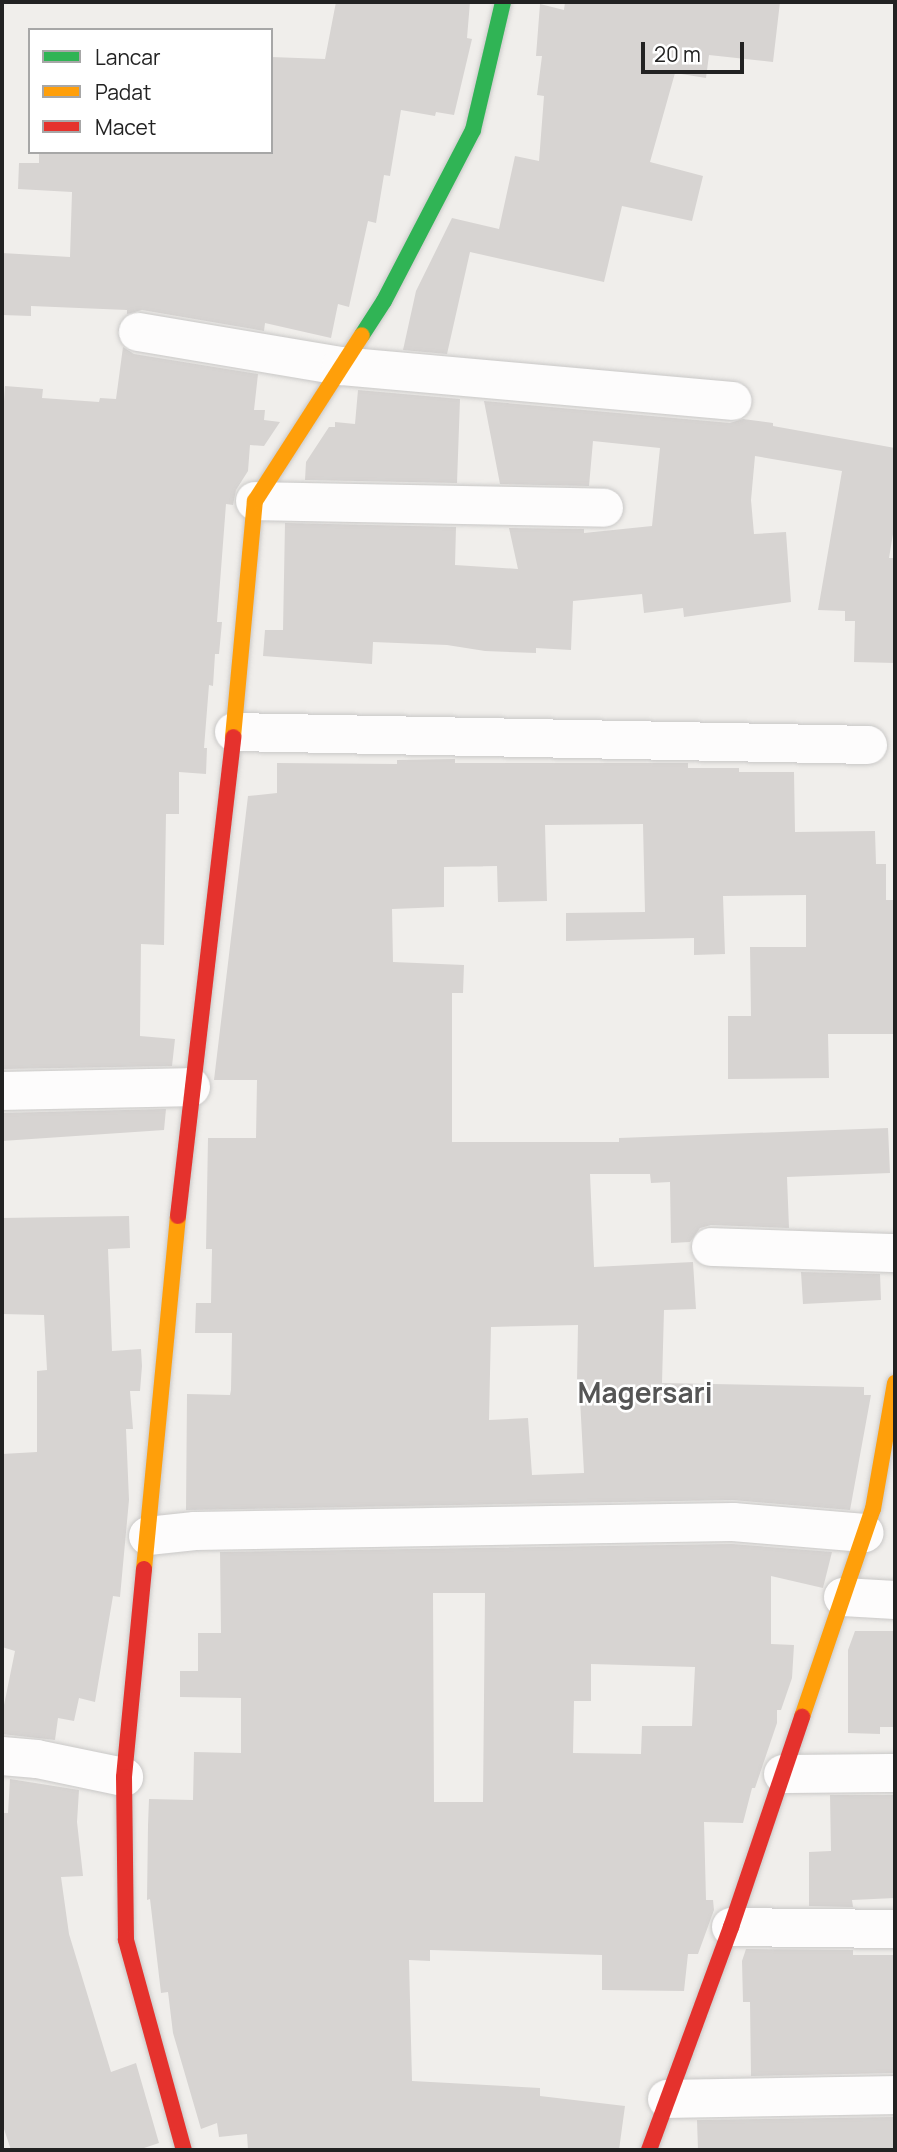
<!DOCTYPE html>
<html>
<head>
<meta charset="utf-8">
<style>
	body { margin:0 }
	#map { position:relative; width:897px; height:2152px; overflow:hidden; background:#f0eeeb; font-family:Manrope,sans-serif }
	div>[style] { position:absolute }
	[style*='--x'] { left:calc(var(--x)*1px); top:calc(var(--y)*1px); width:calc(var(--w)*1px); rotate:calc(var(--a)*1deg) }
	.building>* { inset:0; background:#d7d4d2 }
	.roads { filter:drop-shadow(0 0 2px #c9c8c7) drop-shadow(0 0 2px #c9c8c7) }
	.street>* { height:38px; margin:-19px; padding:0 19px; transform-origin:19px; border-radius:19px; background:#fdfcfc }
	.fast>* { height:16px; margin:-8px; padding:0 8px; transform-origin:8px; border-radius:8px; background:#30b455 }
	.slow>* { height:16px; margin:-8px; padding:0 8px; transform-origin:8px; border-radius:8px; background:#ff9f0a }
	.jam>* { height:16px; margin:-8px; padding:0 8px; transform-origin:8px; border-radius:8px; background:#e5322d }
	span { translate:-50% -50%; white-space:nowrap; text-align:center; line-height:1.15; -webkit-text-stroke:5px #fff; paint-order:stroke }
	.quarter-label { font-size:28px; color:#555; font-weight:700 }
	.frame { position:absolute; inset:0; border:4px solid #222; pointer-events:none }
	.legend { position:absolute; left:28px; top:28px; width:245px; height:126px; box-sizing:border-box; background:#fff; border:2px solid #a7a7a7; margin:0; padding:9px 12px; list-style:none; font-size:21px; color:#222 }
	.legend li { display:flex; align-items:center; gap:14px; height:35px }
	.legend b { width:35px; border:2px solid #a7a7a7 }
	.scale { position:absolute; left:641px; top:42px; width:103px; height:32px; box-sizing:border-box; border:4px solid #222; border-top:0; padding-left:9px; font-size:21px; line-height:24px; white-space:nowrap; color:#222; -webkit-text-stroke:5px #fff; paint-order:stroke }
</style>
</head>
<body>
<div id="map">
	<div class="building">
		<div style="clip-path:polygon(336px 2px,470px 2px,467px 38px,472px 39px,454px 115px,436px 112px,435px 116px,401px 110px,390px 176px,384px 175px,376px 223px,368px 221px,349px 307px,338px 304px,331px 338px,265px 323px,264px 331px,142px 310px,127px 314px,127px 310px,31px 306px,31px 316px,2px 315px,2px 253px,70px 257px,72px 192px,18px 189px,19px 163px,39px 163px,39px 152px,271px 152px,271px 57px,325px 59px)"></div>
		<div style="clip-path:polygon(565px 2px,780px 2px,773px 62px,709px 55px,706px 78px,675px 73px,650px 162px,703px 176px,692px 221px,622px 206px,604px 282px,470px 252px,447px 354px,403px 350px,416px 291px,452px 218px,499px 229px,515px 156px,539px 161px,544px 96px,537px 95px,542px 56px,536px 56px,540px 4px,564px 10px)"></div>
		<div style="clip-path:polygon(123px 347px,134px 354px,258px 374px,254px 410px,265px 410px,264px 420px,280px 422px,264px 446px,250px 445px,248px 471px,236px 490px,233px 505px,226px 504px,217px 622px,222px 622px,219px 654px,215px 654px,213px 686px,209px 685px,204px 748px,207px 748px,206px 774px,179px 772px,179px 814px,166px 814px,164px 945px,141px 944px,140px 1036px,175px 1039px,172px 1066px,2px 1069px,2px 432px,5px 386px,43px 389px,42px 398px,99px 402px,100px 398px,116px 399px)"></div>
		<div style="clip-path:polygon(358px 390px,460px 399px,457px 483px,305px 480px,306px 462px,329px 427px,335px 427px,335px 422px,355px 424px)"></div>
		<div style="clip-path:polygon(484px 401px,730px 423px,743px 419px,773px 423px,773px 426px,895px 448px,895px 522px,889px 558px,895px 558px,895px 663px,854px 662px,855px 621px,845px 621px,845px 611px,818px 610px,842px 471px,755px 456px,751px 500px,754px 534px,786px 532px,791px 602px,684px 617px,683px 608px,644px 613px,642px 594px,573px 601px,571px 650px,536px 648px,536px 653px,485px 651px,447px 645px,373px 642px,372px 664px,263px 656px,265px 630px,283px 630px,285px 523px,456px 527px,455px 565px,518px 569px,509px 528px,584px 529px,584px 533px,652px 526px,660px 448px,593px 441px,589px 486px,500px 484px)"></div>
		<div style="clip-path:polygon(evenodd,455px 759px,455px 763px,688px 763px,688px 768px,739px 768px,739px 772px,794px 772px,795px 832px,875px 831px,876px 864px,886px 864px,886px 900px,895px 900px,895px 1034px,828px 1034px,829px 1078px,728px 1079px,728px 1016px,751px 1016px,750px 947px,806px 947px,806px 895px,723px 896px,725px 954px,694px 955px,694px 938px,566px 941px,566px 913px,645px 912px,643px 824px,545px 825px,547px 901px,498px 902px,497px 866px,444px 867px,444px 907px,392px 909px,393px 962px,464px 965px,463px 993px,452px 993px,452px 1142px,619px 1142px,619px 1138px,888px 1128px,890px 1173px,787px 1177px,789px 1228px,711px 1225px,700px 1228px,690px 1242px,671px 1243px,670px 1182px,651px 1183px,650px 1174px,590px 1174px,594px 1267px,693px 1262px,696px 1309px,664px 1310px,662px 1383px,864px 1387px,864px 1395px,871px 1395px,850px 1510px,733px 1500px,186px 1510px,187px 1394px,230px 1395px,231px 1390px,232px 1333px,195px 1333px,196px 1303px,211px 1303px,212px 1249px,206px 1249px,208px 1138px,256px 1138px,257px 1080px,214px 1080px,248px 796px,277px 793px,277px 763px,397px 764px,397px 760px,455px 759px,578px 1325px,577px 1381px,579px 1381px,584px 1473px,532px 1475px,528px 1418px,489px 1420px,491px 1327px,578px 1325px)"></div>
		<div style="clip-path:polygon(166px 1109px,164px 1130px,2px 1141px,2px 1113px)"></div>
		<div style="clip-path:polygon(129px 1216px,130px 1248px,108px 1249px,112px 1351px,141px 1349px,142px 1366px,140px 1391px,130px 1391px,133px 1429px,126px 1429px,129px 1500px,120px 1597px,113px 1596px,95px 1702px,79px 1698px,74px 1721px,58px 1718px,55px 1740px,2px 1734px,3px 1710px,15px 1651px,2px 1647px,2px 1454px,37px 1452px,37px 1371px,47px 1370px,44px 1315px,2px 1314px,2px 1218px)"></div>
		<div style="clip-path:polygon(801px 1272px,880px 1274px,881px 1300px,803px 1304px)"></div>
		<div style="clip-path:polygon(evenodd,732px 1544px,832px 1552px,823px 1588px,771px 1576px,771px 1644px,794px 1645px,792px 1678px,781px 1710px,777px 1710px,777px 1723px,755px 1788px,752px 1788px,743px 1823px,704px 1822px,706px 1900px,713px 1900px,714px 1910px,698px 1954px,688px 1954px,684px 1991px,602px 1990px,602px 1955px,430px 1950px,430px 1961px,409px 1960px,412px 2081px,540px 2088px,540px 2096px,625px 2106px,619px 2150px,248px 2150px,247px 2134px,219px 2137px,217px 2123px,201px 2129px,173px 2033px,168px 1992px,161px 1993px,150px 1899px,147px 1900px,148px 1825px,149px 1799px,193px 1800px,194px 1752px,241px 1753px,241px 1698px,180px 1697px,180px 1671px,198px 1671px,198px 1633px,221px 1633px,220px 1552px,732px 1544px,433px 1593px,485px 1593px,483px 1802px,434px 1802px,433px 1593px,732px 1544px,591px 1664px,695px 1667px,692px 1726px,642px 1726px,641px 1754px,573px 1753px,574px 1701px,591px 1701px,591px 1664px)"></div>
		<div style="clip-path:polygon(855px 1631px,895px 1631px,895px 1727px,880px 1727px,880px 1734px,848px 1733px,848px 1650px)"></div>
		<div style="clip-path:polygon(10px 1779px,79px 1790px,77px 1822px,83px 1876px,61px 1877px,69px 1934px,111px 2072px,136px 2063px,159px 2143px,138px 2150px,11px 2150px,2px 2123px,2px 1813px,8px 1813px)"></div>
		<div style="clip-path:polygon(830px 1795px,895px 1795px,895px 1898px,852px 1900px,853px 1907px,809px 1906px,809px 1852px,831px 1851px)"></div>
		<div style="clip-path:polygon(746px 1949px,853px 1950px,853px 1955px,895px 1955px,895px 2073px,751px 2076px,750px 2002px,743px 2002px,742px 1961px)"></div>
		<div style="clip-path:polygon(895px 2117px,895px 2150px,698px 2150px,697px 2120px)"></div>
	</div>
	<div class="roads">
		<div class="street">
			<div style="--x:138;--y:332;--w:206;--a:9.5"></div>
			<div style="--x:341;--y:366;--w:393;--a:5.1"></div>
			<div style="--x:255;--y:501;--w:349;--a:1.1"></div>
			<div style="--x:234;--y:732;--w:634;--a:1.17"></div>
			<div style="--x:2;--y:1091;--w:189;--a:-1.2"></div>
			<div style="--x:711;--y:1247;--w:184;--a:1.9"></div>
			<div style="--x:148;--y:1536;--w:47;--a:-6.1"></div>
			<div style="--x:195;--y:1531;--w:538;--a:-0.96"></div>
			<div style="--x:733;--y:1522;--w:132;--a:4.8"></div>
			<div style="--x:843;--y:1597;--w:52;--a:3.3"></div>
			<div style="--x:2;--y:1756;--w:35;--a:5"></div>
			<div style="--x:37;--y:1759;--w:89;--a:11.7"></div>
			<div style="--x:783;--y:1774;--w:112;--a:-0.5"></div>
			<div style="--x:731;--y:1927;--w:164;--a:0.7"></div>
			<div style="--x:667;--y:2099;--w:228;--a:-1"></div>
		</div>
		<div class="fast">
			<div style="--x:362;--y:335;--w:40;--a:-57.1"></div>
			<div style="--x:384;--y:301;--w:193;--a:-62.5"></div>
			<div style="--x:473;--y:130;--w:131;--a:-76.8"></div>
		</div>
		<div class="slow">
			<div style="--x:233;--y:737;--w:237;--a:-84.7"></div>
			<div style="--x:255;--y:501;--w:197;--a:-57.2"></div>
			<div style="--x:144;--y:1569;--w:355;--a:-84.5"></div>
			<div style="--x:802;--y:1717;--w:220;--a:-71.2"></div>
			<div style="--x:873;--y:1509;--w:128;--a:-80.1"></div>
		</div>
		<div class="jam">
			<div style="--x:178;--y:1216;--w:482;--a:-83.4"></div>
			<div style="--x:144;--y:1569;--w:209;--a:95.5"></div>
			<div style="--x:124;--y:1777;--w:163;--a:89.3"></div>
			<div style="--x:126;--y:1940;--w:218;--a:74.6"></div>
			<div style="--x:649;--y:2150;--w:238;--a:-69.8"></div>
			<div style="--x:731;--y:1927;--w:222;--a:-71.3"></div>
		</div>
	</div>
	<div class="quarter-label">
		<span style="left:645px;top:1392px">Magersari</span>
	</div>
	<div class="frame"></div>
	<ul class="legend">
	<li><b style="height:9px;background:#30b455"></b>Lancar</li>
	<li><b style="height:9px;background:#ff9f0a"></b>Padat</li>
	<li><b style="height:9px;background:#e5322d"></b>Macet</li>
	</ul>
	<div class="scale">20 m</div>
</div>
</body>
</html>
